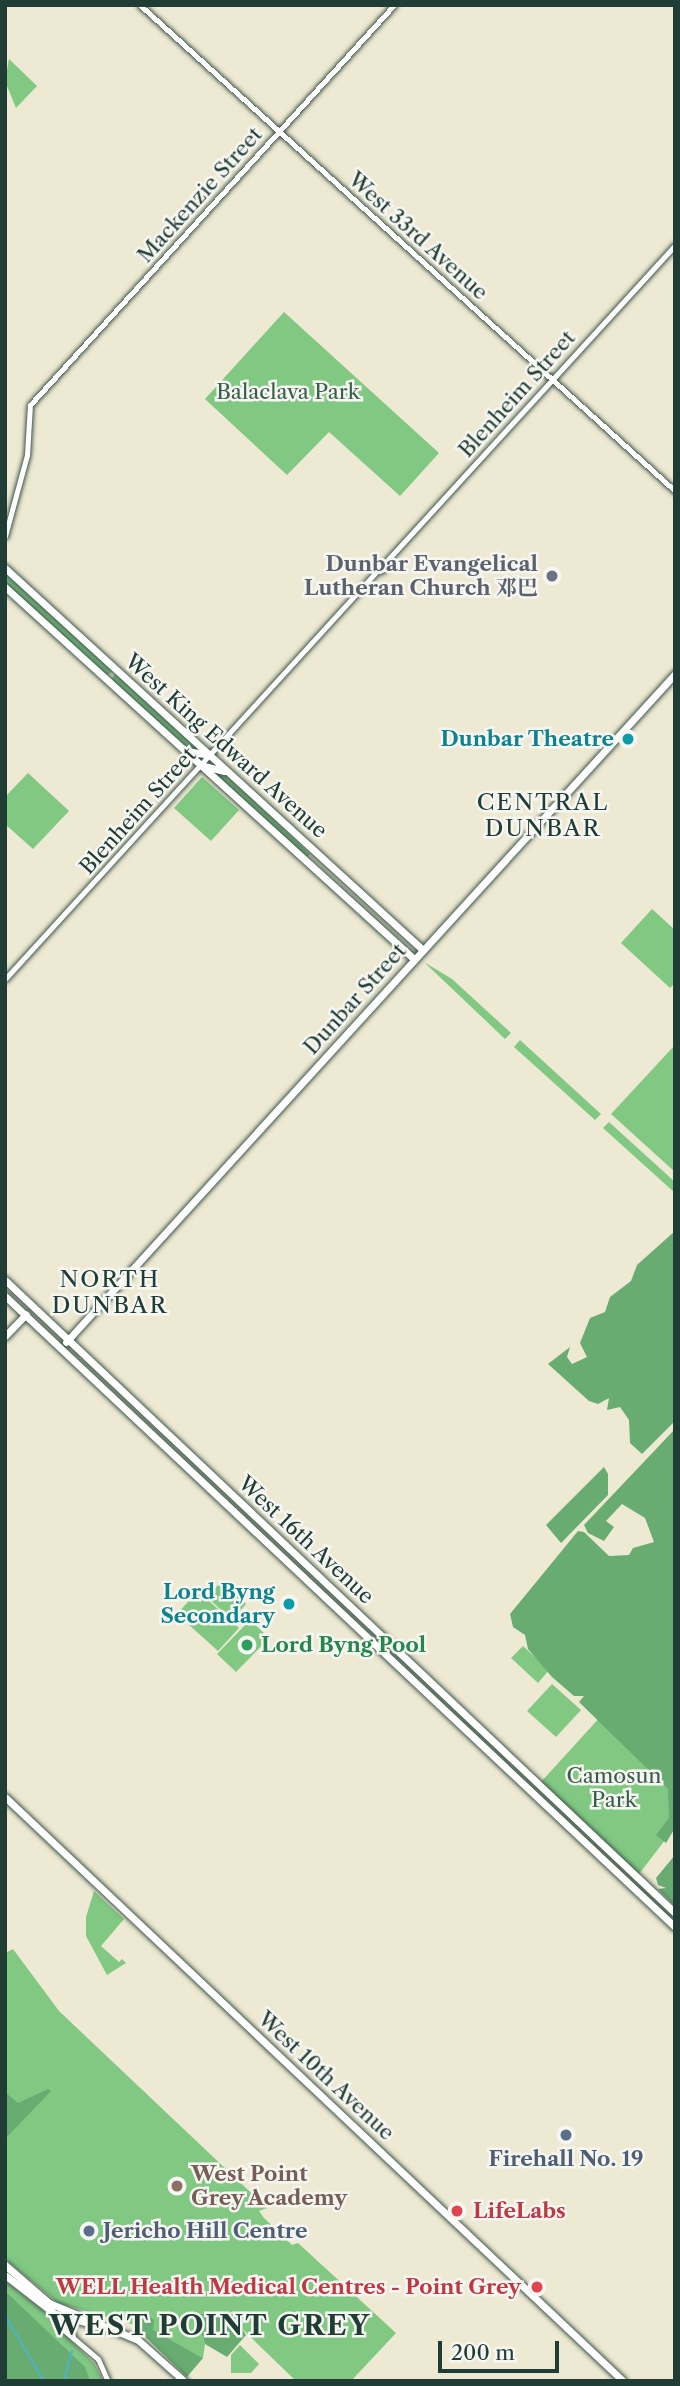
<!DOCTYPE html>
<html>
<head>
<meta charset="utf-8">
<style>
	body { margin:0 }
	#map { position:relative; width:680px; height:2386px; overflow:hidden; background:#eee9d2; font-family:"Libre Caslon Text","Noto Serif SC",serif }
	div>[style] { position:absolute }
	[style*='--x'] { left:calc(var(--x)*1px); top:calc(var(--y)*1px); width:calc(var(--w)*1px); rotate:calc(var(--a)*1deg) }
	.green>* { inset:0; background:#81c883 }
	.forest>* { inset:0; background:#68ac71 }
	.stream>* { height:2px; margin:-1px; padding:0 1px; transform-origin:1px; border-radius:1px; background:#4cb4ca }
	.roads { filter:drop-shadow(0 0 2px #3e574c) drop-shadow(0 0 2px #3e574c) }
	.minor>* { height:5px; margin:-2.5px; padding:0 2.5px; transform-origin:2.5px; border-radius:2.5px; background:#fff }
	.major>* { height:7px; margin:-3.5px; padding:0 3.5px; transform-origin:3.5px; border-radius:3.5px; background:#fff }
	.dots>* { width:19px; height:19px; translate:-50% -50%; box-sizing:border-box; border:4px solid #f6f6f2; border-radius:50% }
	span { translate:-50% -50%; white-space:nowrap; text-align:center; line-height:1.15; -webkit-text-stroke:5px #f6f6f2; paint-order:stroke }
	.street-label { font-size:21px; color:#1f3d34 }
	.park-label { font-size:21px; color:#386048 }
	.worship-label { font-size:21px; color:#5b616d; font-weight:700 }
	.right { translate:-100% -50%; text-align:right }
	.culture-label { font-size:21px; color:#0d838f; font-weight:700 }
	.leisure-label { font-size:21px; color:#27864d; font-weight:700 }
	.left { translate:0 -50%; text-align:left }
	.service-label { font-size:21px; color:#4e5e75; font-weight:700 }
	.education-label { font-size:21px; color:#785e54; font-weight:700 }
	.health-label { font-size:21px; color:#be3a42; font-weight:700 }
	.neighbourhood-label { font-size:23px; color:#1f3d34; letter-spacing:2px }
	.district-label { font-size:28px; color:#1f3d34; font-weight:700; letter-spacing:2px }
	.frame { position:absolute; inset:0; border:7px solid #1f3d34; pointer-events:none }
	.scale { position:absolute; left:438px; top:2341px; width:121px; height:32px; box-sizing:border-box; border:4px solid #1f3d34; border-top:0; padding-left:9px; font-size:21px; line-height:24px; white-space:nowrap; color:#1f3d34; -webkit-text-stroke:5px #f6f6f2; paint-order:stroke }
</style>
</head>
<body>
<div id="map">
	<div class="green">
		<div style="clip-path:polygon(9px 59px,37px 86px,16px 108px,5px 81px)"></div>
		<div style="clip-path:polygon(284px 312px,439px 453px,400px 496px,329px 432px,287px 475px,205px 399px)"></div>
		<div style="clip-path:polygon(5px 571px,113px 670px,107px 676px,5px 583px)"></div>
		<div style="clip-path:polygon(116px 673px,205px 753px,188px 750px,111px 680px)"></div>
		<div style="clip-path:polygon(208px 768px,225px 773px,310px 854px,307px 858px)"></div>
		<div style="clip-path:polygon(28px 773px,69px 811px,33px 849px,5px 824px,5px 797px)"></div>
		<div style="clip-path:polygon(202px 777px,239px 810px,211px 841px,174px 808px)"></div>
		<div style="clip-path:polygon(652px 909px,675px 930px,675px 983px,670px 988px,621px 943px)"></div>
		<div style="clip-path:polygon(424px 962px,452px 979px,511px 1033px,505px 1039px)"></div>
		<div style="clip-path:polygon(520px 1040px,601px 1114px,595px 1120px,514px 1047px)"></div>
		<div style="clip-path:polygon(675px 1045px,675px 1172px,611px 1114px)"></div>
		<div style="clip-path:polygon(609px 1122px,675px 1182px,675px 1193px,603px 1128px)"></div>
		<div style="clip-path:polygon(222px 1581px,246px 1604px,232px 1620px,207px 1597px)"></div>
		<div style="clip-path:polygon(198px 1591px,239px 1628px,218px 1651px,177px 1614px)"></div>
		<div style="clip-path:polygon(250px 1620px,269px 1638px,236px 1672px,217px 1654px)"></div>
		<div style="clip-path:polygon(523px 1646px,549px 1670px,538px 1683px,511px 1658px)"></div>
		<div style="clip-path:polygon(552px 1684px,581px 1710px,556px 1737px,527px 1711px)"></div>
		<div style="clip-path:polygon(602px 1715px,675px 1782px,675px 1827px,639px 1874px,541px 1782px)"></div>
		<div style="clip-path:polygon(94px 1891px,124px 1919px,101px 1946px,119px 1962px,122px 1959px,126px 1963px,107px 1975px,86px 1936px,86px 1917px)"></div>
		<div style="clip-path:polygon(13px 1949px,59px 2011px,267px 2208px,259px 2211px,264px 2218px,292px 2245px,298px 2243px,396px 2333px,351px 2381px,296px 2381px,235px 2322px,233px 2311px,222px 2317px,195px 2314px,205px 2344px,203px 2358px,152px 2330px,58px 2303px,5px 2259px,5px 1953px)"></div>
		<div style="clip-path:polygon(5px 2281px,56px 2320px,66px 2336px,94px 2363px,103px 2381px,5px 2381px)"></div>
		<div style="clip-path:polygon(240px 2345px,259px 2364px,251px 2373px,231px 2373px,231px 2355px)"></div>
	</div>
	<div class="forest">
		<div style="clip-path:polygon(675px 1231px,675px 1421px,642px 1454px,630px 1443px,629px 1420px,620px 1407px,607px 1410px,609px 1398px,598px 1404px,589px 1401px,548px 1364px,570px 1347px,567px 1357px,572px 1364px,587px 1357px,580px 1343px,590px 1318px,605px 1312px,610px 1297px,631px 1281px,637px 1265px)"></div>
		<div style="clip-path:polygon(675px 1429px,675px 1828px,666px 1843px,656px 1835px,669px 1818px,668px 1789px,579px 1702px,584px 1696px,574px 1696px,552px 1677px,528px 1649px,525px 1635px,513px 1627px,510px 1614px,578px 1531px,584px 1532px,609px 1556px,629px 1555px,633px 1548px,654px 1542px,645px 1518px,622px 1504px,606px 1521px,614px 1527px,604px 1541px,588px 1533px,584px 1525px)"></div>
		<div style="clip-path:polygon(604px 1467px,608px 1474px,608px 1495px,561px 1543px,546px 1525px)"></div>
		<div style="clip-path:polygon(675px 1855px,675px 1906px,658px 1889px,666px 1888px,658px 1885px,656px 1878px)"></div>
		<div style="clip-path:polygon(48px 2089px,51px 2091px,5px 2139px,5px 2092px,18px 2103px)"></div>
		<div style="clip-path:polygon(5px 2291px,85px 2367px,90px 2381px,5px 2381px)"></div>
		<div style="clip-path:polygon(146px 2314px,154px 2320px,153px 2330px,203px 2358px,187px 2377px,135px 2327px)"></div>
		<div style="clip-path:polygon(195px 2314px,232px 2314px,246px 2335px,227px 2357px,205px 2344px)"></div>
	</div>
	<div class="stream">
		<div style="--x:7;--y:2319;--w:72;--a:59.2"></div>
		<div style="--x:64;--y:2381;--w:31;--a:-75"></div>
	</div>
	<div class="roads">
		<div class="minor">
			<div style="--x:140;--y:5;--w:723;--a:42.25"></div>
			<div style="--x:5;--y:536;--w:84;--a:-74.8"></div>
			<div style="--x:27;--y:455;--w:50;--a:-86.6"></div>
			<div style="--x:30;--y:405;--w:541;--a:-47.7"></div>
			<div style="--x:382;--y:564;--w:5;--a:68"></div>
			<div style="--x:384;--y:569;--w:5;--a:158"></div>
			<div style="--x:379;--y:571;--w:5;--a:-112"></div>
			<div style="--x:377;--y:566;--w:5;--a:-22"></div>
			<div style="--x:383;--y:565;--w:433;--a:-47.6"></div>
			<div style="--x:5;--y:979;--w:554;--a:-47.64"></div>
			<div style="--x:62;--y:2313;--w:18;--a:81"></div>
			<div style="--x:65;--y:2331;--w:43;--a:40.3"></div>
			<div style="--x:98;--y:2359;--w:24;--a:66"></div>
			<div style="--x:68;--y:2317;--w:21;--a:76"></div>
		</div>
		<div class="major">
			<div style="--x:5;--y:568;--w:566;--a:42.42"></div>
			<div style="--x:5;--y:587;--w:553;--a:42.29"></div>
			<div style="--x:187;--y:751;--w:23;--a:10"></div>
			<div style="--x:200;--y:765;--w:25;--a:14"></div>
			<div style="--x:5;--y:1280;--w:922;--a:43.37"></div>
			<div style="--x:5;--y:1296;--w:920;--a:43.28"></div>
			<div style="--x:5;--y:1336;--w:30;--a:-46"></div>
			<div style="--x:66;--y:1342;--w:904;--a:-47.65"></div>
			<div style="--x:5;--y:1797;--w:850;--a:43.38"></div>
			<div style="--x:5;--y:2265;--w:58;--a:40.8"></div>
			<div style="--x:49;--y:2303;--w:96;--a:22.6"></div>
			<div style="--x:138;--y:2340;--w:62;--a:41.7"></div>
			<div style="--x:5;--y:2275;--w:63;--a:38"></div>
			<div style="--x:55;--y:2314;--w:55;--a:14.8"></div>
		</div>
	</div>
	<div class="dots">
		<div style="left:552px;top:576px;background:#6b7280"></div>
		<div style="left:628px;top:739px;background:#0f9aa8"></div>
		<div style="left:289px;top:1604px;background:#0f9aa8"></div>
		<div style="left:247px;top:1645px;background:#2e9e5b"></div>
		<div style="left:566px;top:2135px;background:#5c6f8a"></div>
		<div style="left:177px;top:2186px;background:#8d6e63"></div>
		<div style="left:457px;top:2211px;background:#e0444e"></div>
		<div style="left:89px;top:2231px;background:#5c6f8a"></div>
		<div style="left:537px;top:2287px;background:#e0444e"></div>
	</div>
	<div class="street-label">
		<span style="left:200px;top:195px;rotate:-48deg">Mackenzie Street</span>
		<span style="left:418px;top:236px;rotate:42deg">West 33rd Avenue</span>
		<span style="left:517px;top:394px;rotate:-48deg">Blenheim Street</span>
		<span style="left:226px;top:746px;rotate:42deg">West King Edward Avenue</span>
		<span style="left:138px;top:811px;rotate:-48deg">Blenheim Street</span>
		<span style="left:355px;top:999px;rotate:-48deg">Dunbar Street</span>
		<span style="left:306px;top:1540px;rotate:43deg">West 16th Avenue</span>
		<span style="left:326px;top:2076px;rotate:43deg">West 10th Avenue</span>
	</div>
	<div class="park-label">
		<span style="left:288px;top:392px">Balaclava Park</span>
		<span style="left:614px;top:1788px">Camosun<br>Park</span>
	</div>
	<div class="worship-label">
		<span class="right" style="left:538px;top:576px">Dunbar Evangelical<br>Lutheran Church 邓巴</span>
	</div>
	<div class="culture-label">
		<span class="right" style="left:614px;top:739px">Dunbar Theatre</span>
		<span class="right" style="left:275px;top:1604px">Lord Byng<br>Secondary</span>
	</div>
	<div class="leisure-label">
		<span class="left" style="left:261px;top:1645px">Lord Byng Pool</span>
	</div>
	<div class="service-label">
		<span style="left:566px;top:2159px">Firehall No. 19</span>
		<span class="left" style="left:103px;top:2231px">Jericho Hill Centre</span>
	</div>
	<div class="education-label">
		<span class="left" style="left:191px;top:2186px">West Point<br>Grey Academy</span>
	</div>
	<div class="health-label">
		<span class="left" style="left:473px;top:2211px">LifeLabs</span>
		<span class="right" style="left:521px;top:2287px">WELL Health Medical Centres - Point Grey</span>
	</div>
	<div class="neighbourhood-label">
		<span style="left:543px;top:815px">CENTRAL<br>DUNBAR</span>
		<span style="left:110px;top:1292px">NORTH<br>DUNBAR</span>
	</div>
	<div class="district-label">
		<span style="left:210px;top:2325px">WEST POINT GREY</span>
	</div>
	<div class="frame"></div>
	<div class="scale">200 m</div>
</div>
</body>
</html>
